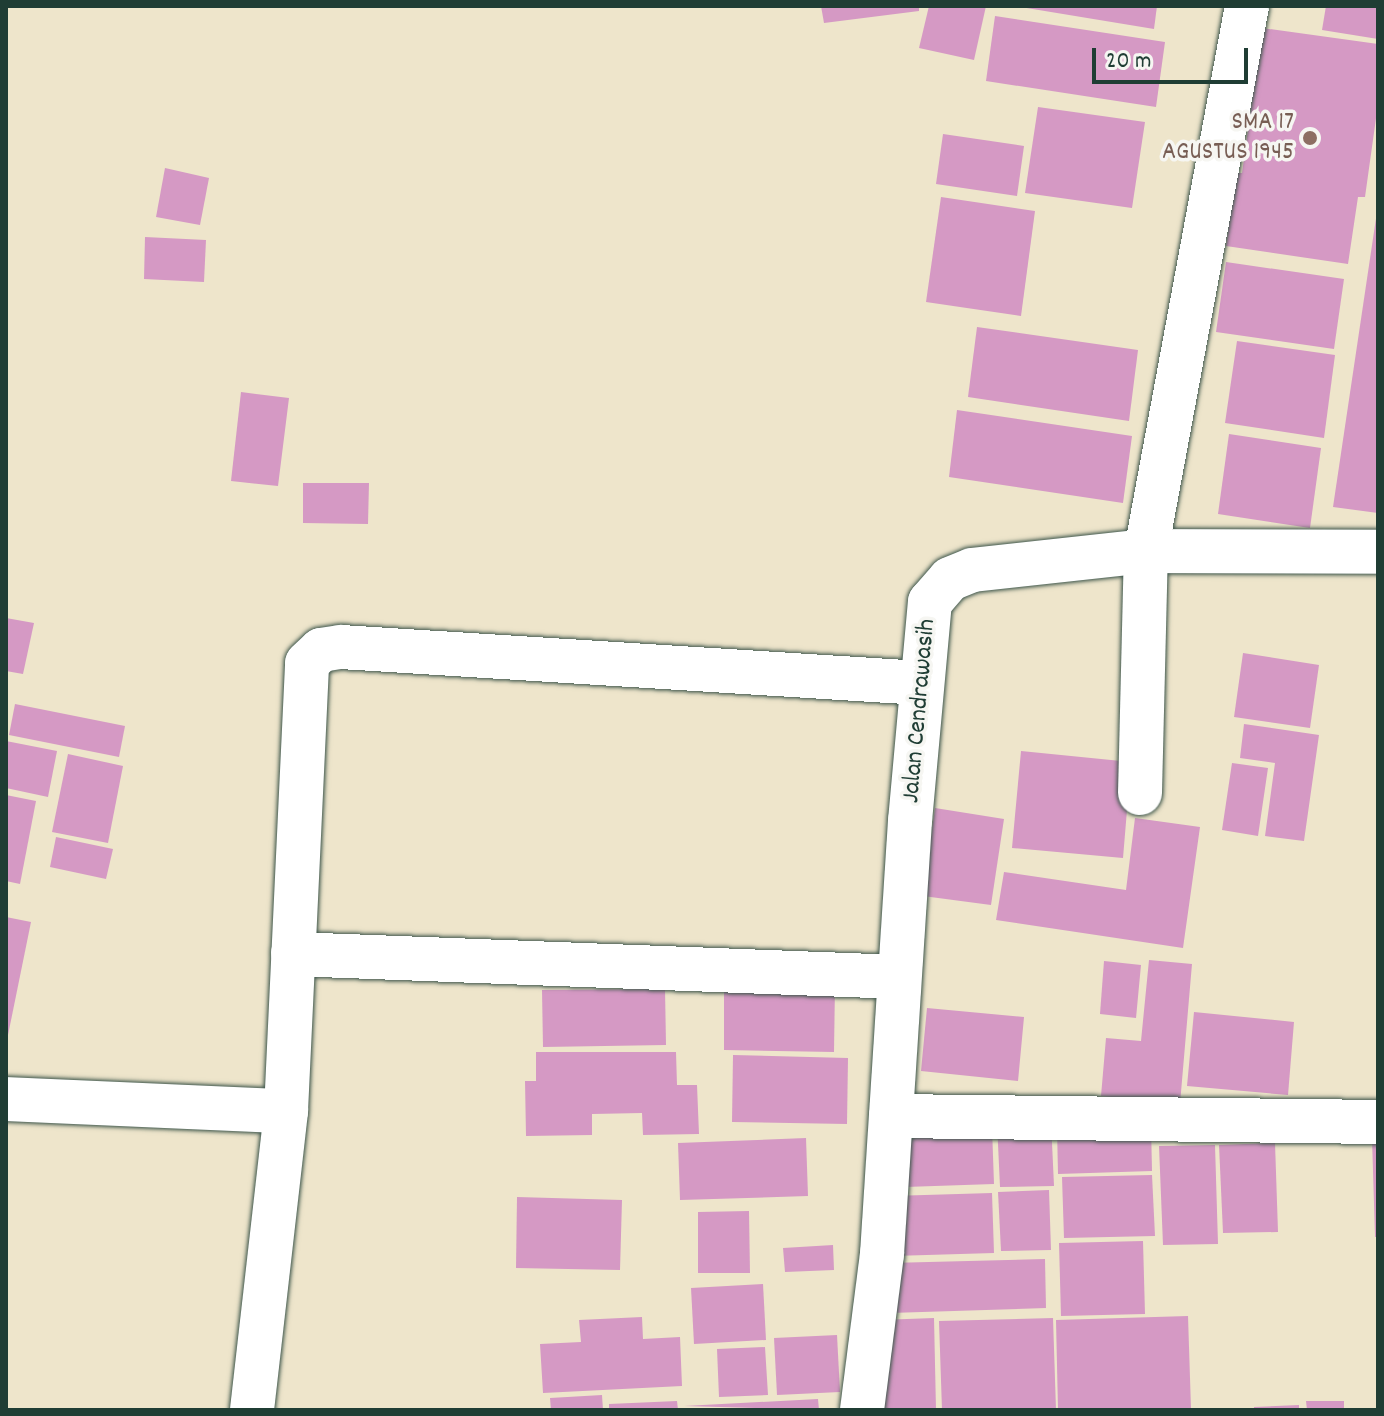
<!DOCTYPE html>
<html>
<head>
<meta charset="utf-8">
<style>
	body { margin:0 }
	#map { position:relative; width:1384px; height:1416px; overflow:hidden; background:#eee5cb; font-family:Dekko,sans-serif }
	div>[style] { position:absolute }
	[style*='--x'] { left:calc(var(--x)*1px); top:calc(var(--y)*1px); width:calc(var(--w)*1px); rotate:calc(var(--a)*1deg) }
	.building>* { inset:0; background:#d599c4 }
	.roads { filter:drop-shadow(0 0 2px #3e564b) drop-shadow(0 0 2px #3e564b) }
	.minor>* { height:44px; margin:-22px; padding:0 22px; transform-origin:22px; border-radius:22px; background:#fff }
	.dots>* { width:22px; height:22px; translate:-50% -50%; box-sizing:border-box; border:4px solid #f6f6f2; border-radius:50% }
	span { translate:-50% -50%; white-space:nowrap; text-align:center; line-height:1.15; -webkit-text-stroke:7px #f6f6f2; paint-order:stroke }
	.education-label { font-size:26px; color:#785e54 }
	.right { translate:-100% -50%; text-align:right }
	.street-label { font-size:26px; color:#1f3d34 }
	.frame { position:absolute; inset:0; border:8px solid #1f3d34; pointer-events:none }
	.scale { position:absolute; left:1092px; top:48px; width:156px; height:36px; box-sizing:border-box; border:4px solid #1f3d34; border-top:0; padding-left:10px; font-size:24px; line-height:28px; white-space:nowrap; color:#1f3d34; -webkit-text-stroke:6px #f6f6f2; paint-order:stroke }
</style>
</head>
<body>
<div id="map">
	<div class="building">
		<div style="clip-path:polygon(821px 6px,919px 6px,919px 11px,824px 23px)"></div>
		<div style="clip-path:polygon(929px 6px,986px 6px,974px 60px,919px 48px)"></div>
		<div style="clip-path:polygon(1015px 6px,1157px 6px,1154px 29px)"></div>
		<div style="clip-path:polygon(1326px 6px,1378px 6px,1378px 39px,1322px 30px)"></div>
		<div style="clip-path:polygon(995px 16px,1165px 42px,1156px 107px,986px 81px)"></div>
		<div style="clip-path:polygon(1262px 28px,1378px 44px,1378px 104px,1365px 197px,1358px 197px,1348px 264px,1226px 246px,1236px 173px,1242px 173px)"></div>
		<div style="clip-path:polygon(1038px 107px,1145px 122px,1132px 208px,1025px 193px)"></div>
		<div style="clip-path:polygon(943px 134px,1024px 146px,1017px 196px,936px 184px)"></div>
		<div style="clip-path:polygon(165px 168px,209px 178px,200px 225px,156px 217px)"></div>
		<div style="clip-path:polygon(941px 197px,1035px 211px,1021px 316px,926px 302px)"></div>
		<div style="clip-path:polygon(1378px 205px,1378px 513px,1333px 507px)"></div>
		<div style="clip-path:polygon(145px 237px,206px 240px,204px 282px,144px 279px)"></div>
		<div style="clip-path:polygon(1226px 262px,1344px 279px,1334px 349px,1216px 332px)"></div>
		<div style="clip-path:polygon(977px 327px,1138px 350px,1129px 421px,968px 397px)"></div>
		<div style="clip-path:polygon(1237px 341px,1335px 355px,1324px 438px,1225px 423px)"></div>
		<div style="clip-path:polygon(241px 392px,289px 398px,278px 486px,231px 481px)"></div>
		<div style="clip-path:polygon(957px 410px,1132px 436px,1123px 503px,949px 477px)"></div>
		<div style="clip-path:polygon(1229px 434px,1321px 448px,1310px 528px,1218px 514px)"></div>
		<div style="clip-path:polygon(303px 483px,369px 483px,368px 524px,303px 523px)"></div>
		<div style="clip-path:polygon(6px 618px,34px 623px,23px 674px,6px 671px)"></div>
		<div style="clip-path:polygon(1243px 653px,1319px 665px,1310px 728px,1234px 717px)"></div>
		<div style="clip-path:polygon(15px 704px,125px 726px,119px 757px,9px 735px)"></div>
		<div style="clip-path:polygon(1244px 724px,1319px 735px,1304px 841px,1265px 836px,1275px 763px,1240px 758px)"></div>
		<div style="clip-path:polygon(6px 741px,57px 751px,48px 797px,6px 788px)"></div>
		<div style="clip-path:polygon(1021px 751px,1131px 762px,1123px 858px,1012px 848px)"></div>
		<div style="clip-path:polygon(68px 754px,123px 766px,108px 843px,52px 832px)"></div>
		<div style="clip-path:polygon(1232px 763px,1268px 768px,1258px 836px,1222px 830px)"></div>
		<div style="clip-path:polygon(6px 795px,36px 801px,20px 884px,6px 881px)"></div>
		<div style="clip-path:polygon(935px 808px,1004px 819px,991px 905px,923px 896px)"></div>
		<div style="clip-path:polygon(1135px 818px,1200px 827px,1183px 948px,996px 920px,1004px 872px,1126px 890px)"></div>
		<div style="clip-path:polygon(56px 837px,113px 849px,106px 879px,50px 867px)"></div>
		<div style="clip-path:polygon(6px 917px,31px 922px,7px 1040px,6px 1040px)"></div>
		<div style="clip-path:polygon(1149px 960px,1192px 964px,1180px 1104px,1101px 1096px,1106px 1038px,1141px 1041px)"></div>
		<div style="clip-path:polygon(1104px 961px,1141px 965px,1136px 1018px,1100px 1014px)"></div>
		<div style="clip-path:polygon(724px 984px,835px 985px,834px 1052px,724px 1050px)"></div>
		<div style="clip-path:polygon(665px 989px,666px 1045px,543px 1047px,542px 990px)"></div>
		<div style="clip-path:polygon(927px 1008px,1024px 1017px,1018px 1081px,921px 1071px)"></div>
		<div style="clip-path:polygon(1194px 1012px,1294px 1022px,1288px 1095px,1187px 1086px)"></div>
		<div style="clip-path:polygon(536px 1052px,676px 1052px,677px 1085px,697px 1085px,699px 1134px,643px 1135px,642px 1113px,592px 1114px,592px 1135px,526px 1136px,525px 1081px,536px 1081px)"></div>
		<div style="clip-path:polygon(733px 1055px,848px 1058px,847px 1124px,732px 1122px)"></div>
		<div style="clip-path:polygon(1051px 1121px,1054px 1186px,1000px 1187px,997px 1123px)"></div>
		<div style="clip-path:polygon(1151px 1125px,1152px 1171px,1058px 1174px,1057px 1128px)"></div>
		<div style="clip-path:polygon(992px 1128px,994px 1184px,905px 1187px,904px 1130px)"></div>
		<div style="clip-path:polygon(1378px 1137px,1378px 1237px,1375px 1237px,1372px 1138px)"></div>
		<div style="clip-path:polygon(806px 1138px,808px 1196px,680px 1200px,678px 1143px)"></div>
		<div style="clip-path:polygon(1275px 1143px,1278px 1232px,1223px 1233px,1219px 1145px)"></div>
		<div style="clip-path:polygon(1215px 1145px,1218px 1244px,1163px 1245px,1159px 1146px)"></div>
		<div style="clip-path:polygon(1152px 1175px,1155px 1236px,1064px 1238px,1062px 1177px)"></div>
		<div style="clip-path:polygon(1049px 1190px,1051px 1250px,1001px 1251px,998px 1192px)"></div>
		<div style="clip-path:polygon(992px 1193px,994px 1253px,893px 1256px,891px 1196px)"></div>
		<div style="clip-path:polygon(517px 1197px,622px 1200px,620px 1270px,516px 1268px)"></div>
		<div style="clip-path:polygon(749px 1211px,750px 1273px,698px 1273px,698px 1212px)"></div>
		<div style="clip-path:polygon(1143px 1241px,1145px 1314px,1061px 1316px,1059px 1243px)"></div>
		<div style="clip-path:polygon(833px 1245px,834px 1270px,785px 1272px,783px 1248px)"></div>
		<div style="clip-path:polygon(1045px 1259px,1046px 1308px,890px 1313px,889px 1263px)"></div>
		<div style="clip-path:polygon(763px 1284px,766px 1340px,694px 1344px,691px 1288px)"></div>
		<div style="clip-path:polygon(1188px 1316px,1191px 1409px,1058px 1410px,1056px 1320px)"></div>
		<div style="clip-path:polygon(642px 1317px,643px 1339px,680px 1337px,682px 1386px,543px 1393px,540px 1344px,581px 1342px,579px 1320px)"></div>
		<div style="clip-path:polygon(934px 1318px,936px 1410px,883px 1410px,880px 1320px)"></div>
		<div style="clip-path:polygon(1053px 1318px,1056px 1410px,942px 1410px,939px 1321px)"></div>
		<div style="clip-path:polygon(837px 1335px,840px 1392px,777px 1395px,774px 1338px)"></div>
		<div style="clip-path:polygon(765px 1347px,768px 1395px,719px 1397px,717px 1349px)"></div>
		<div style="clip-path:polygon(602px 1395px,603px 1410px,551px 1410px,550px 1398px)"></div>
		<div style="clip-path:polygon(818px 1399px,819px 1410px,684px 1406px)"></div>
		<div style="clip-path:polygon(677px 1401px,678px 1410px,609px 1410px,609px 1404px)"></div>
		<div style="clip-path:polygon(1306px 1401px,1344px 1401px,1344px 1410px,1307px 1410px)"></div>
		<div style="clip-path:polygon(1299px 1405px,1299px 1410px,1254px 1410px,1254px 1407px)"></div>
	</div>
	<div class="roads">
		<div class="minor">
			<div style="--x:1140;--y:793;--w:242;--a:-88.6"></div>
			<div style="--x:1146;--y:551;--w:232;--a:0.2"></div>
			<div style="--x:293;--y:954;--w:606;--a:2.17"></div>
			<div style="--x:6;--y:1099;--w:280;--a:2.5"></div>
			<div style="--x:891;--y:1116;--w:487;--a:0.7"></div>
			<div style="--x:252;--y:1410;--w:301;--a:-83.5"></div>
			<div style="--x:286;--y:1111;--w:448;--a:-87.3"></div>
			<div style="--x:307;--y:663;--w:19;--a:-43"></div>
			<div style="--x:321;--y:650;--w:20;--a:-9"></div>
			<div style="--x:341;--y:647;--w:581;--a:3.55"></div>
			<div style="--x:862;--y:1410;--w:157;--a:-82.7"></div>
			<div style="--x:882;--y:1254;--w:434;--a:-86.3"></div>
			<div style="--x:910;--y:821;--w:220;--a:-84.8"></div>
			<div style="--x:930;--y:602;--w:30;--a:-49"></div>
			<div style="--x:950;--y:579;--w:24;--a:-22"></div>
			<div style="--x:972;--y:570;--w:175;--a:-6.2"></div>
			<div style="--x:1146;--y:551;--w:554;--a:-79.5"></div>
		</div>
	</div>
	<div class="dots">
		<div style="left:1310px;top:138px;background:#8d6e63"></div>
	</div>
	<div class="education-label">
		<span class="right" style="left:1294px;top:138px">SMA 17<br>AGUSTUS 1945</span>
	</div>
	<div class="street-label">
		<span style="left:920px;top:711px;rotate:-85deg">Jalan Cendrawasih</span>
	</div>
	<div class="frame"></div>
	<div class="scale">20 m</div>
</div>
</body>
</html>
